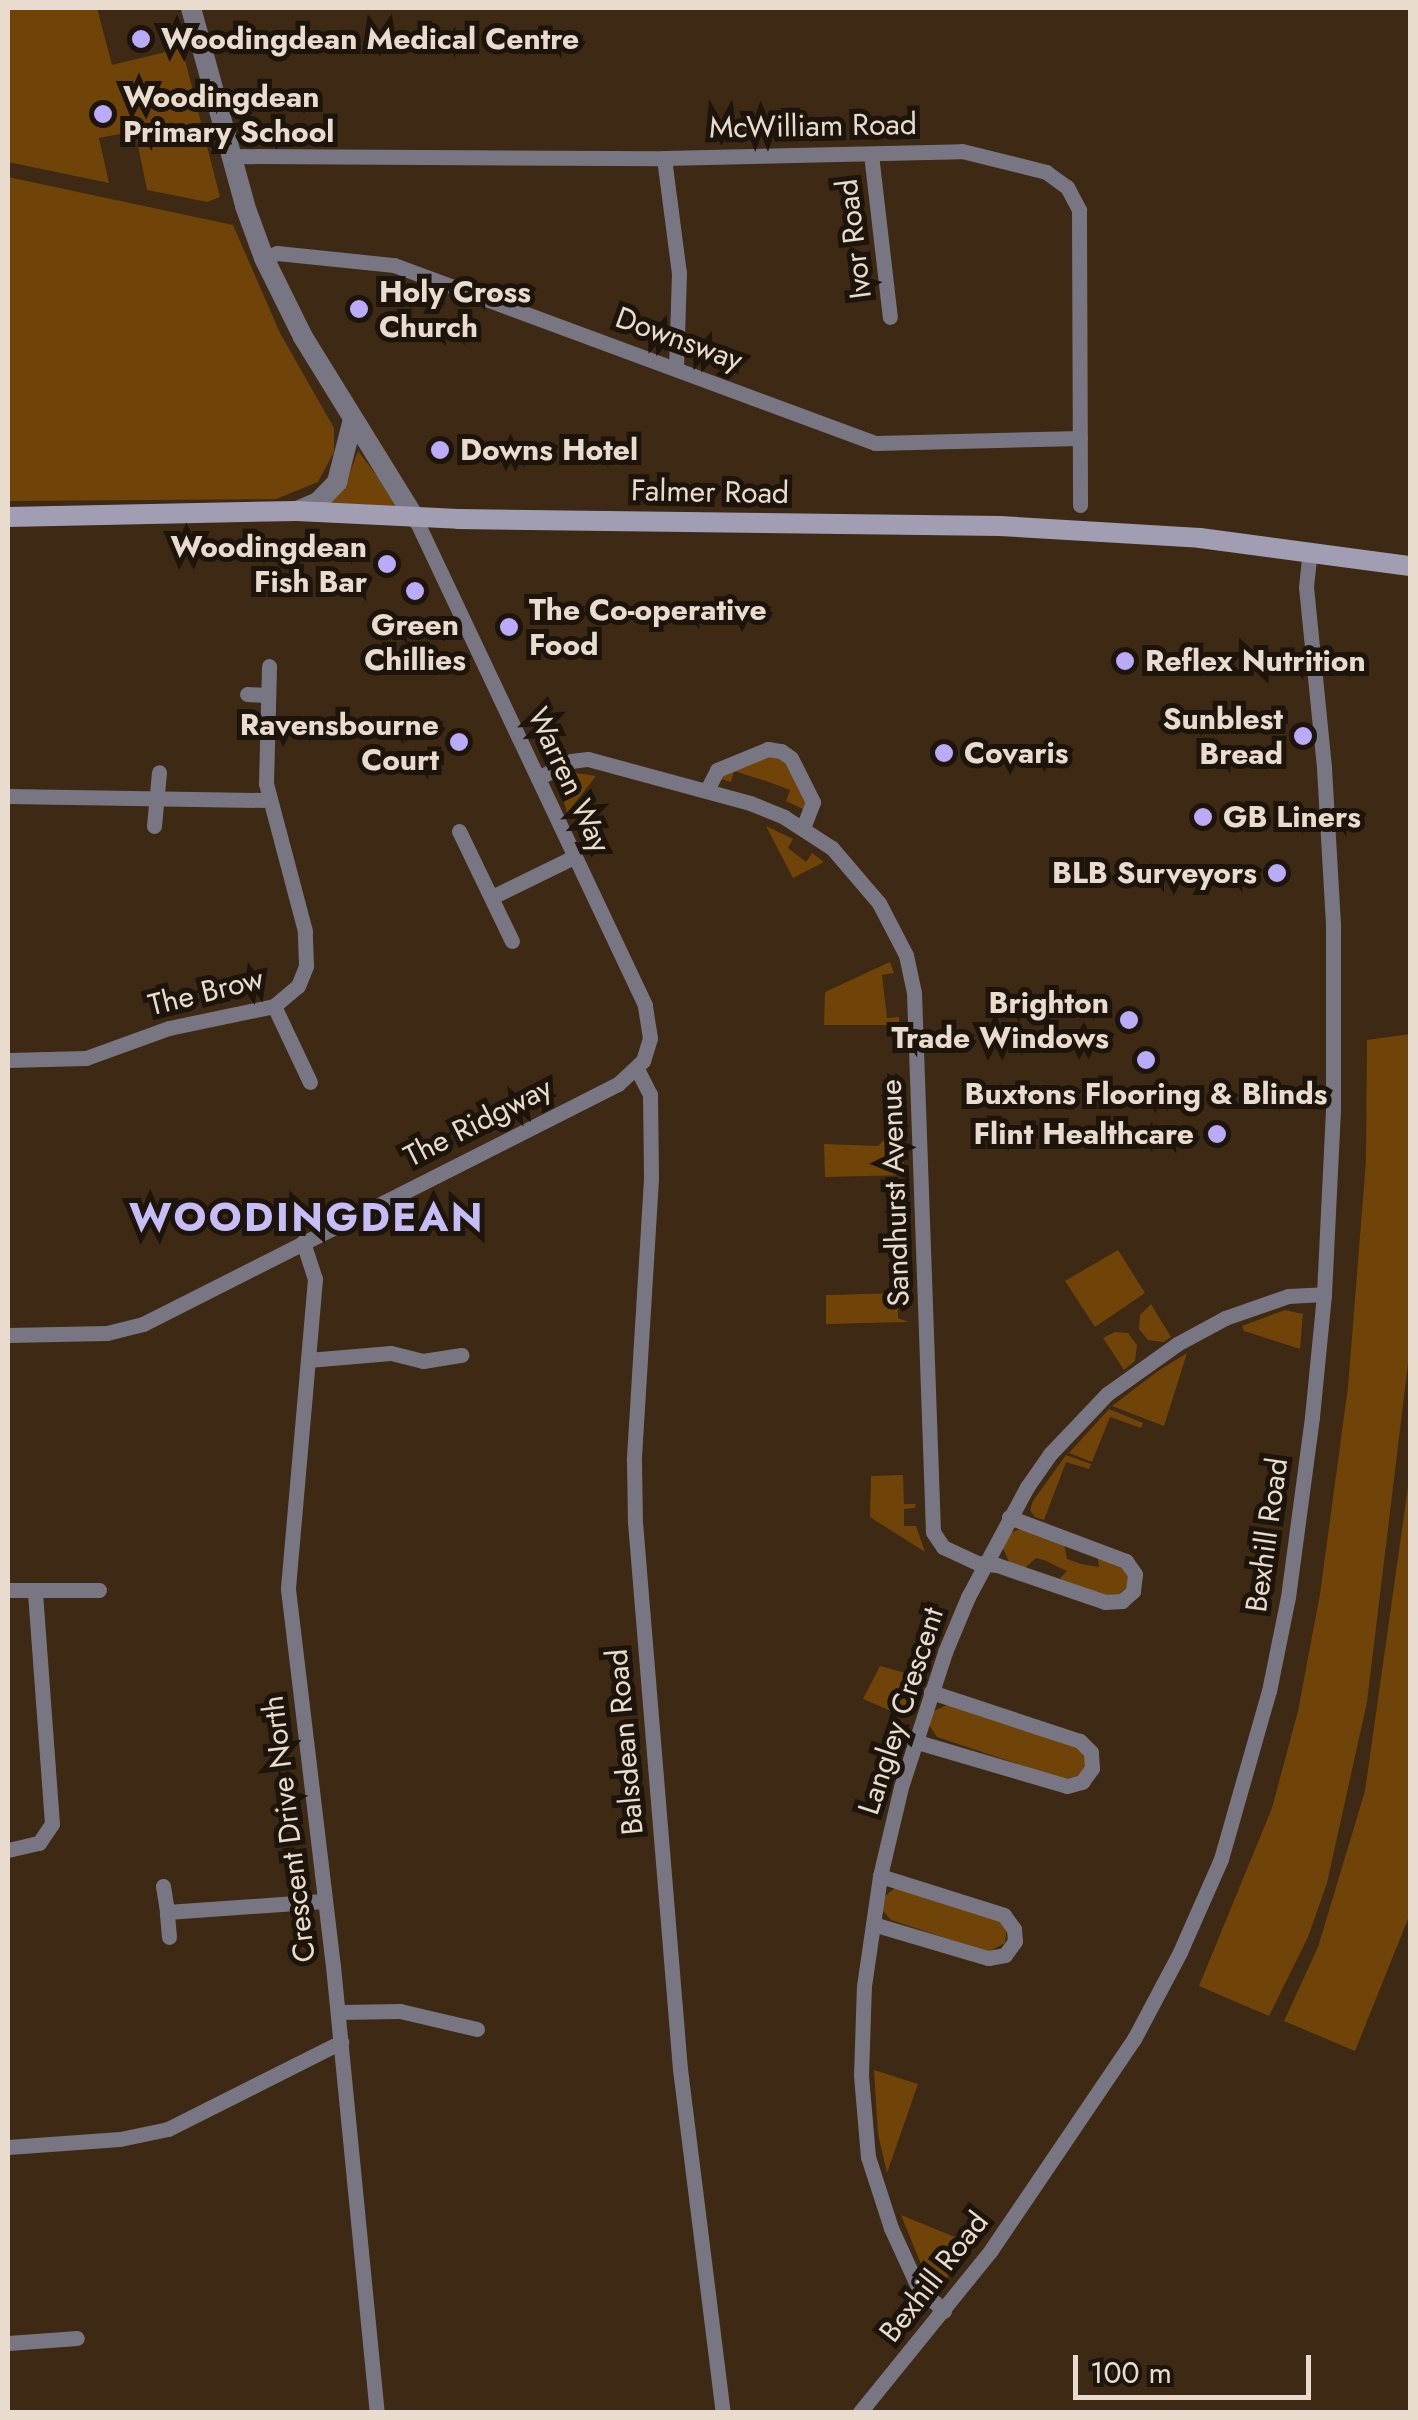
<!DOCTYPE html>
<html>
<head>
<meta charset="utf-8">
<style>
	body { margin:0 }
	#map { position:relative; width:1418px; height:2420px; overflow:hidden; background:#3d2914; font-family:Jost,sans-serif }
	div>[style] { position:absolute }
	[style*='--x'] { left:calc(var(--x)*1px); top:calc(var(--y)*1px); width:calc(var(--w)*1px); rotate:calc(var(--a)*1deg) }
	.green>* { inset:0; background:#704408 }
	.minor>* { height:15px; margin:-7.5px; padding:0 7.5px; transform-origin:7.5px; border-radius:7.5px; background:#787683 }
	.tertiary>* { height:20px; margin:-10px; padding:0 10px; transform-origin:10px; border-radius:10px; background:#787683 }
	.secondary>* { height:20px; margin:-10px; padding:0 10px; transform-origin:10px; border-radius:10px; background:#a19eb3 }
	.dots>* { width:28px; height:28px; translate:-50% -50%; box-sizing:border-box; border:5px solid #1d140b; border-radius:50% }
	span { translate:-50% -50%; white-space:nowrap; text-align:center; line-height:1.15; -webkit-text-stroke:10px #1d140b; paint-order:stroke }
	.poi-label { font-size:30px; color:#e9dccf; font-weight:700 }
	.left { translate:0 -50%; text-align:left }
	.right { translate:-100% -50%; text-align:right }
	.street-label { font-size:30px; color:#e9dccf }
	.district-label { font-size:40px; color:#c7bdf6; font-weight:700; letter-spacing:2.5px }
	.frame { position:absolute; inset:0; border:10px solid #e9dccf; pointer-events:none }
	.scale { position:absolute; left:1073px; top:2355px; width:238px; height:45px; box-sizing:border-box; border:5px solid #e9dccf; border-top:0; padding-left:12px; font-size:30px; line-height:35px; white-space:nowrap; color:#e9dccf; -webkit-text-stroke:8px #1d140b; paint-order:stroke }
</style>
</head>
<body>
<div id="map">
	<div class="green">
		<div style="clip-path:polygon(8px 8px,97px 8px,112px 65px,182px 48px,220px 197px,207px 202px,147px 190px,135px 131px,99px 138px,109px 183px,8px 162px)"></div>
		<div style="clip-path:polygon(8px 177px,233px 225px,280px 333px,334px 428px,334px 452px,318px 482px,276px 499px,8px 501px)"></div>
		<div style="clip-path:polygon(358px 451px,391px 494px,397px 507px,328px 504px,346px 483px)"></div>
		<div style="clip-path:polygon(764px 754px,783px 756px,807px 800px,807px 811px,786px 801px,790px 790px,769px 782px,734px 771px,731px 782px,715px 777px)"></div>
		<div style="clip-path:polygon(575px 773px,596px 776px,567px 813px,560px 788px)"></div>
		<div style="clip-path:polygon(766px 826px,793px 839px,788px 848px,806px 862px,812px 853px,824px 862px,793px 878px)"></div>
		<div style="clip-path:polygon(890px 962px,894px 973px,882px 975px,887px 1018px,899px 1017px,899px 1025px,824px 1025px,825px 992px)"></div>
		<div style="clip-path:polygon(1410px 1034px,1410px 1347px,1367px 1702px,1327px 1883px,1308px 1937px,1269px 2016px,1199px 1986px,1272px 1808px,1298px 1711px,1320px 1594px,1348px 1387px,1366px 1161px,1367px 1040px)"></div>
		<div style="clip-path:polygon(903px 1120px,904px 1144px,892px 1145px,892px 1161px,904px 1162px,905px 1175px,825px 1177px,824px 1144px,878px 1146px)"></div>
		<div style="clip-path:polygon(1118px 1250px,1145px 1293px,1095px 1327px,1065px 1281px)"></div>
		<div style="clip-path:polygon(909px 1293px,898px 1297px,898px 1318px,909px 1322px,826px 1324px,826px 1295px)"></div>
		<div style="clip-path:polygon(1151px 1304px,1171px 1337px,1164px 1342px,1148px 1340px,1139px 1329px,1140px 1315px)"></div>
		<div style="clip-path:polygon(1285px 1310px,1303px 1314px,1300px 1349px,1244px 1331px,1242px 1326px)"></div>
		<div style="clip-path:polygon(1115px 1332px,1128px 1333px,1137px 1345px,1135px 1361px,1124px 1370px,1103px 1338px)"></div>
		<div style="clip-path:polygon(1187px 1353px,1164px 1426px,1112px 1406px,1158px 1371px)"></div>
		<div style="clip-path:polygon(1109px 1409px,1143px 1423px,1141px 1428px,1110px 1417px,1092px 1462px,1069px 1453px)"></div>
		<div style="clip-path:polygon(1066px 1455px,1091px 1464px,1089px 1469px,1066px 1462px,1044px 1520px,1035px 1517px,1030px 1510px,1033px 1501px)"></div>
		<div style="clip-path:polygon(1410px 1473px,1410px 1914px,1355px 2051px,1284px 2021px,1318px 1947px,1365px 1791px)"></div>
		<div style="clip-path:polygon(903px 1475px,904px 1504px,916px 1504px,915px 1508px,904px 1509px,904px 1526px,916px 1526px,925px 1552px,870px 1517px,871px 1476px)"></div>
		<div style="clip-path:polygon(1020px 1529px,1064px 1543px,1067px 1559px,1081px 1564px,1099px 1567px,1097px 1554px,1117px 1561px,1129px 1574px,1127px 1587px,1118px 1595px,1106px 1595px,1064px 1582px,1060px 1578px,1067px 1571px,1044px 1560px,1036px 1558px,1025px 1568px,1009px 1562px,1002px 1546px,1008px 1534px)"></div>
		<div style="clip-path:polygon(880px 1666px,920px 1677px,905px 1717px,863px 1699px)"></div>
		<div style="clip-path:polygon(949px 1704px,1081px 1748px,1088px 1760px,1083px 1775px,1063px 1779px,937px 1737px,929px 1725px,932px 1712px)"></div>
		<div style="clip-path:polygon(896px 1887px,999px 1918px,1007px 1927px,1005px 1943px,988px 1952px,891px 1920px,882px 1910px,884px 1897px)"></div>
		<div style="clip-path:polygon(874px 2070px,918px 2084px,887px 2173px,878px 2134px)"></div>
		<div style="clip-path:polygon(901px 2215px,972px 2244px,943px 2283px,934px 2282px,923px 2269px)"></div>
	</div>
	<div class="minor">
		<div style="--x:871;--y:154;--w:164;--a:83.4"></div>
		<div style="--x:231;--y:156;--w:433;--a:0.3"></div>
		<div style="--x:664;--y:158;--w:298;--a:-1.3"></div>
		<div style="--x:962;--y:151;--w:87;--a:14"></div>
		<div style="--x:1046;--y:172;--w:26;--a:36"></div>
		<div style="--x:1067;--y:187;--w:26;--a:62"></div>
		<div style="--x:1079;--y:210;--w:295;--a:89.8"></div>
		<div style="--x:664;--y:158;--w:116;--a:82.6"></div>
		<div style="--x:679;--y:273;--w:93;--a:91.8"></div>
		<div style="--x:264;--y:258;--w:14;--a:-21"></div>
		<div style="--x:277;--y:253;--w:118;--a:5.9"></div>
		<div style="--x:394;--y:265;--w:513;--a:20.31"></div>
		<div style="--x:875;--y:443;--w:205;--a:-1.4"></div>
		<div style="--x:247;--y:694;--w:20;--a:3"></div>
		<div style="--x:538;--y:778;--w:37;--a:-27"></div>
		<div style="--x:571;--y:761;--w:17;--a:-7"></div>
		<div style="--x:588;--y:759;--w:168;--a:15.2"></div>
		<div style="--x:750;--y:803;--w:37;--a:22"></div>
		<div style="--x:784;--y:817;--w:57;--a:32.9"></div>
		<div style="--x:832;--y:848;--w:72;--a:49.5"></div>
		<div style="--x:879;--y:903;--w:59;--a:62.6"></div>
		<div style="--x:906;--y:955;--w:39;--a:78"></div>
		<div style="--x:914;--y:993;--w:539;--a:87.98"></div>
		<div style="--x:933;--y:1532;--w:18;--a:56"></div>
		<div style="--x:943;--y:1547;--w:38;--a:25"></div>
		<div style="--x:978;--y:1563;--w:19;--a:6"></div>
		<div style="--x:997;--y:1565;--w:114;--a:18.9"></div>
		<div style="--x:1105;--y:1602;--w:17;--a:-3"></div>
		<div style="--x:1122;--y:1601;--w:15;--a:-42"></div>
		<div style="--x:1133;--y:1591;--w:17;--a:-83"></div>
		<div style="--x:1135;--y:1574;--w:16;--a:-125"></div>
		<div style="--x:1126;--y:1561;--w:125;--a:-159.4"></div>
		<div style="--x:707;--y:790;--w:22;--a:-63"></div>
		<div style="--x:717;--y:770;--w:55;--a:-22.4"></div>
		<div style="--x:768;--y:749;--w:13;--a:9"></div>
		<div style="--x:781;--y:751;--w:12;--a:35"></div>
		<div style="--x:791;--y:758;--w:49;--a:63.4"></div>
		<div style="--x:813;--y:802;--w:28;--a:111"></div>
		<div style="--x:8;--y:796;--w:262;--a:0.9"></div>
		<div style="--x:154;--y:826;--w:54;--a:-84.7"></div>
		<div style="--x:459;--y:831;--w:122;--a:64.3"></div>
		<div style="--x:492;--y:897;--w:91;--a:-26"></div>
		<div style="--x:274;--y:1006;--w:84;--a:64.7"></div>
		<div style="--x:8;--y:1060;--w:78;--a:-1.5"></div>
		<div style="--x:86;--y:1058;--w:88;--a:-19.9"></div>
		<div style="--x:169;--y:1028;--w:107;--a:-11.8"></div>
		<div style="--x:274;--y:1006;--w:31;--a:-40"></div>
		<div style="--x:298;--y:986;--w:22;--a:-68"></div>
		<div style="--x:306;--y:966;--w:35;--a:-92"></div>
		<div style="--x:305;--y:931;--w:153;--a:-104.8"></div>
		<div style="--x:266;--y:783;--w:117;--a:-88.5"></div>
		<div style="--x:637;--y:1069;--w:28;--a:63"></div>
		<div style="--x:650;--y:1094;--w:85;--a:89.3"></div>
		<div style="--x:651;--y:1179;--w:282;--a:93.5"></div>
		<div style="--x:634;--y:1460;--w:62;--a:89.1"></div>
		<div style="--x:635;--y:1522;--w:549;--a:85.3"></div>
		<div style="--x:680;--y:2069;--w:346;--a:82.9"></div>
		<div style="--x:303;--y:1242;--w:39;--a:72"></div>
		<div style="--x:315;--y:1279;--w:311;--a:95"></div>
		<div style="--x:288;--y:1589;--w:380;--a:83.2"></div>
		<div style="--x:333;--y:1966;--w:448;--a:84.4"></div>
		<div style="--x:8;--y:1335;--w:99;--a:-1.2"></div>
		<div style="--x:107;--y:1333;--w:37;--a:-14"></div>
		<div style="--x:143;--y:1324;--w:532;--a:-26.81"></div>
		<div style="--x:618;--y:1084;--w:34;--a:-43"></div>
		<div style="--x:643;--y:1061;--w:24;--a:-73"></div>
		<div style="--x:650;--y:1038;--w:33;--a:-99"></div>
		<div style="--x:645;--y:1005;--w:539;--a:-115.28"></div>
		<div style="--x:308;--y:1360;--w:83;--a:-4.8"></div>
		<div style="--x:391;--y:1353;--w:33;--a:14"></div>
		<div style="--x:423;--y:1361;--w:39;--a:-9"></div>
		<div style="--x:8;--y:1590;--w:91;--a:0"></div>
		<div style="--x:914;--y:1741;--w:159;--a:16.4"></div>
		<div style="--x:1067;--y:1786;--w:16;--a:-15"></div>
		<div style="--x:1082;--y:1782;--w:17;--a:-54"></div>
		<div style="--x:1092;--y:1768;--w:16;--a:-94"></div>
		<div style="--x:1091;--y:1752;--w:16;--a:-135"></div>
		<div style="--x:1080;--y:1741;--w:157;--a:-161.8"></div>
		<div style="--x:8;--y:1850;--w:32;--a:-13"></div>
		<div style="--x:39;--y:1843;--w:23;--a:-56"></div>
		<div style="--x:52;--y:1824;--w:234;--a:-94.2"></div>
		<div style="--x:163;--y:1886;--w:26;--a:81"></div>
		<div style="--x:873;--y:1924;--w:120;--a:16.5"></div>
		<div style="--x:988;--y:1958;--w:17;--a:-10"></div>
		<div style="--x:1005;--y:1955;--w:17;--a:-54"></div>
		<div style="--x:1015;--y:1941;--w:12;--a:-95"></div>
		<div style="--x:1014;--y:1929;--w:17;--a:-126"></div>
		<div style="--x:1004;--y:1915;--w:130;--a:-162.5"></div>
		<div style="--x:169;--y:1937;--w:25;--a:-95"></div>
		<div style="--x:167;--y:1912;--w:157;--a:-4"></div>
		<div style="--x:338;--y:2012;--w:62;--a:-0.9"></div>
		<div style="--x:400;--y:2011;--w:79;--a:13.2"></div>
		<div style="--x:8;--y:2147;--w:112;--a:-4.1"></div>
		<div style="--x:120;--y:2139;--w:49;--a:-11.8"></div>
		<div style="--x:168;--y:2129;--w:194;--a:-26.7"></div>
		<div style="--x:944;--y:2311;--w:35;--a:-137"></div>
		<div style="--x:918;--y:2287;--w:65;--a:-114.6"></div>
		<div style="--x:891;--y:2228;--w:75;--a:-107.9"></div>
		<div style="--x:868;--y:2157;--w:82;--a:-94.9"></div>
		<div style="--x:861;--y:2075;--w:89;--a:-88.1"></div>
		<div style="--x:864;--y:1986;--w:111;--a:-81.7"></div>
		<div style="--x:880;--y:1876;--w:91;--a:-76.7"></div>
		<div style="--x:901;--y:1787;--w:142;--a:-71.9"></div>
		<div style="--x:945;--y:1652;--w:60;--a:-67.3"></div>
		<div style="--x:968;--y:1597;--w:125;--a:-61.8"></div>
		<div style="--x:1027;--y:1487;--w:40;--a:-55.1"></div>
		<div style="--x:1050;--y:1454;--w:83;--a:-46.5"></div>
		<div style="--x:1107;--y:1394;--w:86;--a:-35.5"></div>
		<div style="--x:1177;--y:1344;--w:55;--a:-28.4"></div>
		<div style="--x:1225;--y:1318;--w:67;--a:-19.2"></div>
		<div style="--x:1288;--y:1296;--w:36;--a:-3"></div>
		<div style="--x:8;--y:2343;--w:69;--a:-4.1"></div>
		<div style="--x:860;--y:2412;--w:208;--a:-51"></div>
		<div style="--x:991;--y:2250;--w:255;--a:-55.9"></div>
		<div style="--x:1134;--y:2039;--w:98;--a:-62.1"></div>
		<div style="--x:1180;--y:1952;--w:102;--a:-66.2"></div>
		<div style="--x:1221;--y:1859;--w:175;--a:-74.1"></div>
		<div style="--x:1269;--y:1691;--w:96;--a:-78.6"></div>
		<div style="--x:1288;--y:1597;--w:182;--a:-82.4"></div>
		<div style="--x:1312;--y:1417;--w:124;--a:-84.4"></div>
		<div style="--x:1324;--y:1294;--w:185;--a:-87.2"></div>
		<div style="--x:1333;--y:1109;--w:185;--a:-90"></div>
		<div style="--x:1333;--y:924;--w:157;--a:-93.3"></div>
		<div style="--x:1324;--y:767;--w:181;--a:-95.7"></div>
		<div style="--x:1306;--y:587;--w:37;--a:-84"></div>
	</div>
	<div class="tertiary">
		<div style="--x:191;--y:8;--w:205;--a:74.7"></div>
		<div style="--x:245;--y:206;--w:55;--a:69.9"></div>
		<div style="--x:264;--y:258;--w:88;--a:63.7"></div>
		<div style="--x:303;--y:337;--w:213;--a:58.3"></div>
		<div style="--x:297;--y:511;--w:23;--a:-23"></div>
		<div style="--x:318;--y:502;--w:28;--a:-46"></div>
		<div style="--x:337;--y:482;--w:65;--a:-75.7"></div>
	</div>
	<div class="secondary">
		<div style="--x:8;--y:517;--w:289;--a:-1.2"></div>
		<div style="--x:297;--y:511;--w:161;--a:2.8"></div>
		<div style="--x:458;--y:519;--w:542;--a:0.74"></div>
		<div style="--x:1000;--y:526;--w:200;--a:3.4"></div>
		<div style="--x:1200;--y:538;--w:212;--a:7.6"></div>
	</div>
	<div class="dots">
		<div style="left:141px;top:39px;background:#baaaf7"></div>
		<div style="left:103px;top:114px;background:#baaaf7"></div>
		<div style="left:359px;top:309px;background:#baaaf7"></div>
		<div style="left:440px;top:450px;background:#baaaf7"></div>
		<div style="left:387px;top:564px;background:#baaaf7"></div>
		<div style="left:415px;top:591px;background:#baaaf7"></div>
		<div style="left:509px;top:627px;background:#baaaf7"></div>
		<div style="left:1125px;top:661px;background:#baaaf7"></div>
		<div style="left:1303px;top:736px;background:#baaaf7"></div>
		<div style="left:459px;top:742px;background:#baaaf7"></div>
		<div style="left:944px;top:753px;background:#baaaf7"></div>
		<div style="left:1203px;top:817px;background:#baaaf7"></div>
		<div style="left:1277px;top:873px;background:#baaaf7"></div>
		<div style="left:1129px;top:1020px;background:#baaaf7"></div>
		<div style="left:1146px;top:1060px;background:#baaaf7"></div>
		<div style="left:1217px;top:1134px;background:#baaaf7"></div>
	</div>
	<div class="poi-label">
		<span class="left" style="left:161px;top:39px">Woodingdean Medical Centre</span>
		<span class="left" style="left:123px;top:114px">Woodingdean<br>Primary School</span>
		<span class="left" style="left:379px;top:309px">Holy Cross<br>Church</span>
		<span class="left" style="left:460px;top:450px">Downs Hotel</span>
		<span class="right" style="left:367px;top:564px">Woodingdean<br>Fish Bar</span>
		<span class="left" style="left:529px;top:627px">The Co-operative<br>Food</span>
		<span style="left:415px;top:642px">Green<br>Chillies</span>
		<span class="left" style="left:1145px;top:661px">Reflex Nutrition</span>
		<span class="right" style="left:1283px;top:736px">Sunblest<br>Bread</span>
		<span class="right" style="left:439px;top:742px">Ravensbourne<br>Court</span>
		<span class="left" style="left:964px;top:753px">Covaris</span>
		<span class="left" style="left:1223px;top:817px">GB Liners</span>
		<span class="right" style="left:1257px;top:873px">BLB Surveyors</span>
		<span class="right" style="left:1109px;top:1020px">Brighton<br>Trade Windows</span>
		<span style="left:1146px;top:1094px">Buxtons Flooring &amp; Blinds</span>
		<span class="right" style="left:1194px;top:1134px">Flint Healthcare</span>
	</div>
	<div class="street-label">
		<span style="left:813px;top:126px;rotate:-1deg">McWilliam Road</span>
		<span style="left:854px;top:239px;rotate:-97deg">Ivor Road</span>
		<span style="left:679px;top:339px;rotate:20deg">Downsway</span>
		<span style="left:710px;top:492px;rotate:1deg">Falmer Road</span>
		<span style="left:569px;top:780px;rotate:65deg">Warren Way</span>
		<span style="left:206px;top:992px;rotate:-14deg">The Brow</span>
		<span style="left:478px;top:1122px;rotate:-27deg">The Ridgway</span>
		<span style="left:895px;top:1193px;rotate:-92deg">Sandhurst Avenue</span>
		<span style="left:1267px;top:1535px;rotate:-82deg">Bexhill Road</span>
		<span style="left:901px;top:1711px;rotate:-72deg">Langley Crescent</span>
		<span style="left:625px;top:1742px;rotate:-95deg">Balsdean Road</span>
		<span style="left:289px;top:1829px;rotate:-97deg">Crescent Drive North</span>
		<span style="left:934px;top:2277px;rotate:-52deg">Bexhill Road</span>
	</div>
	<div class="district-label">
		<span style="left:307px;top:1217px">WOODINGDEAN</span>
	</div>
	<div class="frame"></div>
	<div class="scale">100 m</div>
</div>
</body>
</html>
